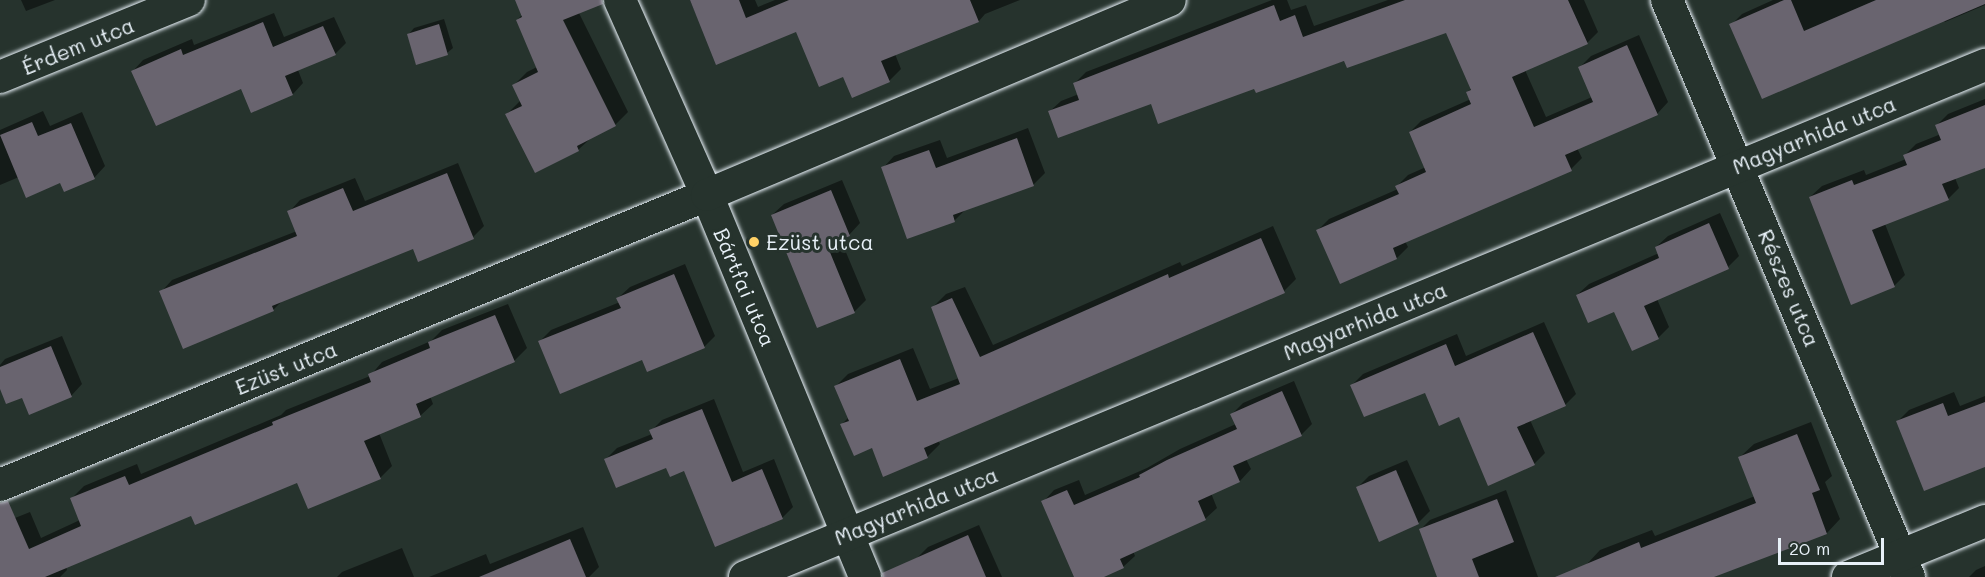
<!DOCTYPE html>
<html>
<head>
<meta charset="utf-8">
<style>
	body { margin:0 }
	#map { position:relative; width:1985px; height:577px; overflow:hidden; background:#26332d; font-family:Mali,sans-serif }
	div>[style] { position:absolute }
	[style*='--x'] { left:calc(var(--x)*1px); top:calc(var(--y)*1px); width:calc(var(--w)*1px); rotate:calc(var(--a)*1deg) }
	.shadow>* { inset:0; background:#0007 }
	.building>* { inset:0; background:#69646f }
	.roads { filter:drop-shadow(0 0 2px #e8f1f8) drop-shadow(0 0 2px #e8f1f8) }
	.street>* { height:32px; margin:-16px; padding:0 16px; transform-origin:16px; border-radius:16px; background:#26332d }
	.dots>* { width:16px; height:16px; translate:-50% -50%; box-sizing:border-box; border:3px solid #26332d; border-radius:50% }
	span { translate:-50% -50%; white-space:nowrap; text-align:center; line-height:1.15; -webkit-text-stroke:6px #26332d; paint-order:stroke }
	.street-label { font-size:21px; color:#e8f1f8 }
	.poi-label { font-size:21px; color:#e8f1f8 }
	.left { translate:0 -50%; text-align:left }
	.scale { position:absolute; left:1778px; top:538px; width:106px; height:27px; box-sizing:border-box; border:3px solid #e8f1f8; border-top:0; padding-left:8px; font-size:18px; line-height:21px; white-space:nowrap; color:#e8f1f8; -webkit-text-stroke:4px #26332d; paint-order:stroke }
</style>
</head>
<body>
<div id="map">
	<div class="shadow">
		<div style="clip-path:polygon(21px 0,55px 0,26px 11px)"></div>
		<div style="clip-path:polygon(517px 0,589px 0,578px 11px,628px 112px,615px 125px,592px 137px,578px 150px,507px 114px,521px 100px,514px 85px,527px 72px,537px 67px,517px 20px,523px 14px)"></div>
		<div style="clip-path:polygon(690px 0,755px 0,758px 7px,775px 0,1020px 0,985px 14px,979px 21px,895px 54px,901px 69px,889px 81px,844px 75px,797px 30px,717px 63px)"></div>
		<div style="clip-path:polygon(1272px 0,1287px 0,1291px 10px,1306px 5px,1314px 26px,1388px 0,1584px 0,1598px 32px,1587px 43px,1525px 70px,1546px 117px,1592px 97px,1580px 67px,1591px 56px,1639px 35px,1668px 102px,1657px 114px,1577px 148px,1582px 158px,1571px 169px,1405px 241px,1408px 247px,1397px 258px,1318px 230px,1329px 219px,1398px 189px,1397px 186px,1408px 175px,1426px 167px,1410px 132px,1421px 121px,1471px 99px,1467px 92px,1472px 88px,1447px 31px,1255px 87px,1152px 102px,1049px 112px,1061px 101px,1079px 94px,1075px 83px,1086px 72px)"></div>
		<div style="clip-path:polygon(1773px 0,1985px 0,1985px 5px,1945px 22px,1943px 20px,1762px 97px,1731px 25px,1742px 14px)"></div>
		<div style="clip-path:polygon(274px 13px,284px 37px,334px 17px,346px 43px,335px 54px,298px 70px,303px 83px,293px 94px,252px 111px,242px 87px,133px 71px,143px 60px,192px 39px,194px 45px)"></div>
		<div style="clip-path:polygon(444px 19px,453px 48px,447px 53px,409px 34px,414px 28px)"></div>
		<div style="clip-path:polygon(1985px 99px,1985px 166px,1955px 178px,1959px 188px,1948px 199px,1885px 224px,1905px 275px,1894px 286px,1810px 197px,1822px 186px,1864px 170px,1866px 175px,1906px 159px,1905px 155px,1916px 144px,1941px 134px,1937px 125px,1948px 114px)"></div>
		<div style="clip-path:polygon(43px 111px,50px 126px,82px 112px,105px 166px,94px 178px,61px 181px,19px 177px,0 185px,0 130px)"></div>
		<div style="clip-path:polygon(1028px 128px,1045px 173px,1033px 185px,966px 209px,954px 221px,883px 168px,894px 156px,940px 140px,947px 158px)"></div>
		<div style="clip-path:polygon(458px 163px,484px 226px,473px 237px,413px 247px,283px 300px,273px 310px,161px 292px,172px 280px,297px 231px,289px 212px,300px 200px,355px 178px,365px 201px)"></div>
		<div style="clip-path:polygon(842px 180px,860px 223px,849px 235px,840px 238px,866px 300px,855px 311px,818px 326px,772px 215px,784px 204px)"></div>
		<div style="clip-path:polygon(1720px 213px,1739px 256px,1728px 267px,1657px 299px,1669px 327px,1658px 338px,1615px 310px,1577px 295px,1589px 284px,1659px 253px,1656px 247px,1668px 236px)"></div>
		<div style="clip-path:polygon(1273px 226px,1296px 279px,1284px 291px,938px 440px,940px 444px,927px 457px,872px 446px,842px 424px,849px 417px,836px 386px,848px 374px,913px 348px,930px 389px,959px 378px,933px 307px,946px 294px,965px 287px,993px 345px,1180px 262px,1182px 266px)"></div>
		<div style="clip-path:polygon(685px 264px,715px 336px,704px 347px,643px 358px,540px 341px,551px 330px,620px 302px,618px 298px,630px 287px)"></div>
		<div style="clip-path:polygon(508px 304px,527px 348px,514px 361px,430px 396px,433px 404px,420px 416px,379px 433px,392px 466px,380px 478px,298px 481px,192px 514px,66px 567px,67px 570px,60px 577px,0 577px,0 524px,30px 512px,41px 538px,80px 520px,71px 499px,84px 486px,137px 464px,141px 474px,281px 415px,286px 410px,370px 376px,382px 362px,431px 341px,442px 330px)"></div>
		<div style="clip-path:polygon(1544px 322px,1576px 394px,1565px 405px,1530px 420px,1545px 453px,1534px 464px,1426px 391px,1352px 385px,1363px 374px,1457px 334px,1466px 356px)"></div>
		<div style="clip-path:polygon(62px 336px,82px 384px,71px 396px,22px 396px,0 385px,0 365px,5px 359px)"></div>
		<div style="clip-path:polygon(1294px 381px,1312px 424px,1301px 435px,1246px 459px,1251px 469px,1240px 481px,1211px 493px,1217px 508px,1205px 519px,1133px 551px,1135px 556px,1123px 567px,1101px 577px,1076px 577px,1043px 502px,1054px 490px,1079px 480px,1085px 495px,1147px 468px,1180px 449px,1236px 424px,1232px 414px,1243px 403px)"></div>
		<div style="clip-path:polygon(1954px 392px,1960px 406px,1985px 396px,1985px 464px,1898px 421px,1909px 410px)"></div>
		<div style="clip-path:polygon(714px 399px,743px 472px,774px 459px,793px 507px,782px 518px,685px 469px,606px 459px,617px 448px,652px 434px,651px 431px,662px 420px)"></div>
		<div style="clip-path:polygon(1811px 422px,1832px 476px,1825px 482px,1840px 519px,1827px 533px,1711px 577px,1592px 577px,1587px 564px,1600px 550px,1652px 530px,1655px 536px,1755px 496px,1740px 457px,1754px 444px)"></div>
		<div style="clip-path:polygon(1407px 460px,1430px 511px,1418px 523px,1357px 488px,1369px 476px)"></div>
		<div style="clip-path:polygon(1506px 490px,1538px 577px,1439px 577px,1420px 530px,1430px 520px)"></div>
		<div style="clip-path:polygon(979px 525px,1002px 577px,924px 577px,916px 559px,928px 547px)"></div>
		<div style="clip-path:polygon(583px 527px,599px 567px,589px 577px,429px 577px,486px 554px,490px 564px)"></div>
		<div style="clip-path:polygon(402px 548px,414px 577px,337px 577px,342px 572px)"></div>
		<div style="clip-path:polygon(1985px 566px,1985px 577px,1969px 577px,1976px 570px)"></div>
	</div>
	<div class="building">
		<div style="clip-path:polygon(515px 0,602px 0,603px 4px,563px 20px,616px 126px,577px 146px,579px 151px,535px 173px,505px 114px,522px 106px,512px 85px,538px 72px,516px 20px,522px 17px)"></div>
		<div style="clip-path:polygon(690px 0,739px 0,746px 18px,789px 0,970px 0,979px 22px,881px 61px,890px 82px,852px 98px,843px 77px,819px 87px,796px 32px,716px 65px)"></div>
		<div style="clip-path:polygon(1405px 0,1568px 0,1588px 44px,1512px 77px,1534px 127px,1593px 102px,1578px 67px,1627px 45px,1658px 115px,1565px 155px,1572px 171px,1393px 248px,1397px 259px,1340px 284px,1316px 230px,1399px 194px,1395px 186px,1426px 172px,1409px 132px,1471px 104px,1466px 92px,1471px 90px,1446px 33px,1347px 68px,1344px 61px,1256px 93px,1254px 89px,1158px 124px,1151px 104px,1058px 138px,1048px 111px,1079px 100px,1073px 83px,1274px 5px,1280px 21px,1295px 15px,1303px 37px)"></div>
		<div style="clip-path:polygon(1784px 0,1791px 0,1804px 31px,1876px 0,1985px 0,1985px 4px,1762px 99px,1729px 24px)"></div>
		<div style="clip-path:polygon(263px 22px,273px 47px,323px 26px,336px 55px,285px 76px,293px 95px,251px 113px,241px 89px,156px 126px,131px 71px,181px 49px,183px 55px)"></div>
		<div style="clip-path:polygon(439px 24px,448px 55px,416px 65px,407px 34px)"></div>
		<div style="clip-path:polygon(1985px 105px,1985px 168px,1942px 184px,1949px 200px,1872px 230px,1895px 287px,1851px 305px,1809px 197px,1852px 180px,1854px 185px,1907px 165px,1903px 155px,1941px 140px,1935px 125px)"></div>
		<div style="clip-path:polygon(32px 122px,38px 136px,71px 123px,95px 179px,64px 192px,60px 183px,26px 198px,0 135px)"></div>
		<div style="clip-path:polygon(1017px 138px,1034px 186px,953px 215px,955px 222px,907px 239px,881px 167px,929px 150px,936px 168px)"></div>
		<div style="clip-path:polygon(447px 173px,474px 239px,418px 262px,413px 249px,272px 306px,274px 311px,183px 349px,159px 291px,297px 236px,287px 211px,343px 188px,353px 211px)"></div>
		<div style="clip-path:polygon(831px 190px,850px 236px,827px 245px,855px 313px,817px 328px,771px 215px)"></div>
		<div style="clip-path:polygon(1709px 223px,1729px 269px,1644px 306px,1659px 339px,1632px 351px,1614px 312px,1588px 323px,1576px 295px,1659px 258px,1655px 247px)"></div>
		<div style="clip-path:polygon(1261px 238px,1285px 293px,924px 448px,928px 458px,883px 477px,872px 448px,854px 456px,840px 424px,849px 421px,834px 386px,900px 359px,917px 401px,960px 384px,931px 307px,952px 298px,980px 357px,1168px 274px,1169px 278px)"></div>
		<div style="clip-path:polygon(674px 274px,705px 348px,647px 372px,642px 360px,560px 394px,538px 341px,621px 308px,616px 298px)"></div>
		<div style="clip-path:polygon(495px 315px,515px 362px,416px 404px,421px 417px,364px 441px,381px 479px,308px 509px,297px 483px,195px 525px,191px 516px,45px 577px,0 577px,0 503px,8px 501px,29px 549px,81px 526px,70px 498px,125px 476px,129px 485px,273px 425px,272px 422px,371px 382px,368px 374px,430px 348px,428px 342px)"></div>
		<div style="clip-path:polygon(1533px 332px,1566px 406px,1517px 427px,1535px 465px,1488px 486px,1459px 417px,1439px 426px,1425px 393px,1364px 417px,1350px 385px,1446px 344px,1455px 366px)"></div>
		<div style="clip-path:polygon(51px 346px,72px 397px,29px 415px,22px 398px,6px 404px,0 389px,0 367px)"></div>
		<div style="clip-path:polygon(1282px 391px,1302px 436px,1233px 466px,1240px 482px,1198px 501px,1206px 520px,1120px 559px,1124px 568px,1104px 577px,1074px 577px,1041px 501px,1067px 490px,1074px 505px,1140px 477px,1139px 475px,1167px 460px,1237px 429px,1230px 414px)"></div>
		<div style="clip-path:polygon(1985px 402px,1985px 467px,1924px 491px,1896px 421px,1943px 403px,1948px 416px)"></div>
		<div style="clip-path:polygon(702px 409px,732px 482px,762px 469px,783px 519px,715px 547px,684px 471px,670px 477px,666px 468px,616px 488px,604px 459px,653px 439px,649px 430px)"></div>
		<div style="clip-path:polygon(1797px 434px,1820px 490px,1812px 493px,1827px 534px,1714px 577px,1555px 577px,1639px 542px,1641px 548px,1756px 503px,1738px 457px)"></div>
		<div style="clip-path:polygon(1396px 470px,1419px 524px,1379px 542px,1356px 487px)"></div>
		<div style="clip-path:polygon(1497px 499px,1514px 542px,1472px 559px,1479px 577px,1437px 577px,1419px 529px)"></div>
		<div style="clip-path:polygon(968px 535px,986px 577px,883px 577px,882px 573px)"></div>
		<div style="clip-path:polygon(570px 539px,586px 577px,479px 577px)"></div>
	</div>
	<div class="roads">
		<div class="street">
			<div style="--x:620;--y:0;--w:214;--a:66"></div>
			<div style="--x:707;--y:195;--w:413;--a:67.5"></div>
			<div style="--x:1667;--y:0;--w:626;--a:67.25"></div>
			<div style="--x:0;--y:77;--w:204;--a:-22.2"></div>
			<div style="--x:0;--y:485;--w:764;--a:-22.3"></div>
			<div style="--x:707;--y:195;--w:502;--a:-22.84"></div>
			<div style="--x:745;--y:577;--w:1342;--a:-22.44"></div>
			<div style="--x:1848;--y:577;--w:148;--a:-22.2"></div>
		</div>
	</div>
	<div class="dots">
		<div style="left:754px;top:242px;background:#ffd166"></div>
	</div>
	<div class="street-label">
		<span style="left:78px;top:46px;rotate:-22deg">Érdem utca</span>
		<span style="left:1814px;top:135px;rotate:-22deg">Magyarhida utca</span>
		<span style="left:745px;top:287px;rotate:67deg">Bártfai utca</span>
		<span style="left:1789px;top:288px;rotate:67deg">Részes utca</span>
		<span style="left:1365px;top:321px;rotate:-22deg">Magyarhida utca</span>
		<span style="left:286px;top:368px;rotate:-22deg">Ezüst utca</span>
		<span style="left:916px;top:506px;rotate:-22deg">Magyarhida utca</span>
	</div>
	<div class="poi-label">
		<span class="left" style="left:766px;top:242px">Ezüst utca</span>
	</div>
	<div class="scale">20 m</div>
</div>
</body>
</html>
